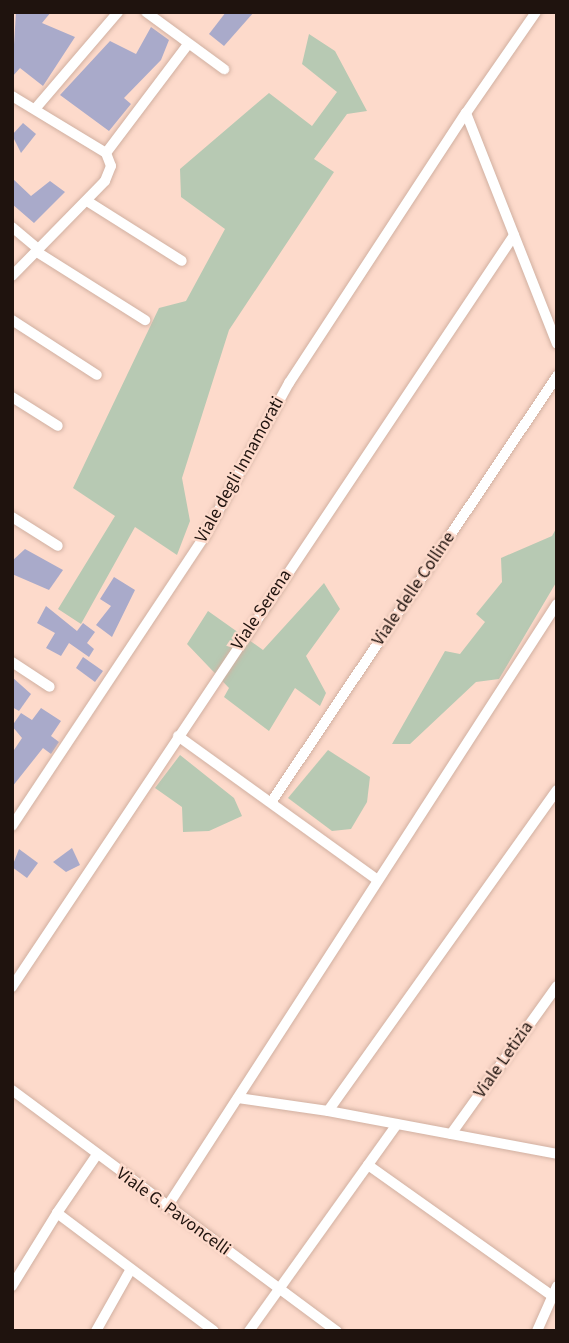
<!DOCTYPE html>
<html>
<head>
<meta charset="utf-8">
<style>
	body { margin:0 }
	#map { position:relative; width:569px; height:1343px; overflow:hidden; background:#fddacb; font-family:"Source Sans 3",sans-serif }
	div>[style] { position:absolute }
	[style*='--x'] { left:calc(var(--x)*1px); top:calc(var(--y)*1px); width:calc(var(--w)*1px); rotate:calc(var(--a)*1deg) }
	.green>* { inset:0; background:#b7c9b3 }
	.building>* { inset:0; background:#a9aaca }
	.roads { filter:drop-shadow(0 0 2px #d1b0a1) drop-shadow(0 0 2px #d1b0a1) }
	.minor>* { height:10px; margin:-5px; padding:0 5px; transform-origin:5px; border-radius:5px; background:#fff }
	span { translate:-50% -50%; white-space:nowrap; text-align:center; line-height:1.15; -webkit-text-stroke:5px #fddacb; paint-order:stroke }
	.street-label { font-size:18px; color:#1f130e }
	.frame { position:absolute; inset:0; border:14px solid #1f130e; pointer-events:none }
</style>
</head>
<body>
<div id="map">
	<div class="green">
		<div style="clip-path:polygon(309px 34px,335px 51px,367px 111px,347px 114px,314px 159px,334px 172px,229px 330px,182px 478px,190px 521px,177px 555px,135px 527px,81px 624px,58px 609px,115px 516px,73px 488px,159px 308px,186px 301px,225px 229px,181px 197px,180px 169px,269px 93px,312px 126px,337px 92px,302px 64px)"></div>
		<div style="clip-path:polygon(557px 527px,557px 581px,499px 679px,476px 682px,410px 744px,392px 744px,445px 651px,460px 654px,485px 622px,476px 614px,502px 582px,501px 558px,552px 536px)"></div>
		<div style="clip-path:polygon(324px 583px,340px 609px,306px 656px,326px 693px,320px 706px,295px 688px,269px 731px,224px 697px,229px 688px,187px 644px,208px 611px,263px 650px)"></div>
		<div style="clip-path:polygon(328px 750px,370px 777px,367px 802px,351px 829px,332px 831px,288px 798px)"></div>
		<div style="clip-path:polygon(180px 755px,234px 798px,242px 816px,209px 831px,183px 832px,182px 807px,155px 788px)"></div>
	</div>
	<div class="building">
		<div style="clip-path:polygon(16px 12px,51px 12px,42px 23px,75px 37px,43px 86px,20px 68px,12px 77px)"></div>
		<div style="clip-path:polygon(226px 12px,254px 12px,224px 46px,209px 34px)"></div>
		<div style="clip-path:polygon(151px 27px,169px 40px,161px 60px,124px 98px,131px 104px,109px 131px,60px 95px,110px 41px,136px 54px)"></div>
		<div style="clip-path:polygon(23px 123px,36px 134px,21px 153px,12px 135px)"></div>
		<div style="clip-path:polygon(12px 178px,31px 196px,50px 181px,65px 192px,34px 223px,12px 204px)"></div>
		<div style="clip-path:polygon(25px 549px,63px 570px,49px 590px,12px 574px,12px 561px)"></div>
		<div style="clip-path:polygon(114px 577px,135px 590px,112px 637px,96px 625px,111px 606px,100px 599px)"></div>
		<div style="clip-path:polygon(46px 606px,77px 631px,83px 623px,95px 632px,87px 643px,94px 649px,89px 657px,69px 643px,61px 656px,46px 648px,55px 633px,37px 623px)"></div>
		<div style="clip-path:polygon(83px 657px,103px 671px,95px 682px,76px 668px)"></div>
		<div style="clip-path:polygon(12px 677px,31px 694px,19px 711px,12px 707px)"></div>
		<div style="clip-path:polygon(41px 708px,61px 721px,51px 736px,59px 742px,51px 754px,43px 748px,12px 787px,12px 753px,22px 738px,12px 726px,21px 713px,32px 720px)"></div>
		<div style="clip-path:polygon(72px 848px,80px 865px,66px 872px,53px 862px)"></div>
		<div style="clip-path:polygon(19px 849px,38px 863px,27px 878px,12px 867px)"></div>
	</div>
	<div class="roads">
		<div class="minor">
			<div style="--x:146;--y:12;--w:97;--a:36.2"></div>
			<div style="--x:536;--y:12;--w:123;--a:124.7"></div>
			<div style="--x:466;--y:113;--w:248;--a:68.5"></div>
			<div style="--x:12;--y:96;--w:110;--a:31.2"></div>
			<div style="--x:106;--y:153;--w:14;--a:69"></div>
			<div style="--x:111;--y:166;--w:16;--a:112"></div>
			<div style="--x:105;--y:181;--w:133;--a:134.4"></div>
			<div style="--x:35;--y:109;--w:128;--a:-49.4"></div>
			<div style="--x:106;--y:153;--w:136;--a:-53"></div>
			<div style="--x:87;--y:201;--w:112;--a:32.3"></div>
			<div style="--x:12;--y:227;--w:35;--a:40"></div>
			<div style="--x:37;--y:252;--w:128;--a:32.2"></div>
			<div style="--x:12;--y:320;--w:101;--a:32.9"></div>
			<div style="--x:12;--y:397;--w:54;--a:32.2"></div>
			<div style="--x:12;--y:517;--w:54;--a:32.2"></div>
			<div style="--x:12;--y:662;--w:45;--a:33.3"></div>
			<div style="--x:178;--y:736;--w:246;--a:35.8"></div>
			<div style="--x:557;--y:790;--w:394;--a:125.5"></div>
			<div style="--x:328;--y:1111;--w:233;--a:10.6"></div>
			<div style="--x:272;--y:801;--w:512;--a:-56.15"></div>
			<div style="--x:12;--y:826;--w:349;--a:-56.4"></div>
			<div style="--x:205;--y:535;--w:174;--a:-61.1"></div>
			<div style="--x:289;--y:383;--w:323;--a:-56.8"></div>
			<div style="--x:12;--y:987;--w:904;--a:-56.27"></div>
			<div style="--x:12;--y:1090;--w:405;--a:36.6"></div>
			<div style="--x:238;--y:1098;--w:91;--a:8.2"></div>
			<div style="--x:451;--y:1134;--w:182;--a:-54.4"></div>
			<div style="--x:96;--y:1156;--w:69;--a:124.4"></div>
			<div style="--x:57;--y:1213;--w:196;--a:36.9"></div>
			<div style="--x:368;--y:1165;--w:226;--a:35.4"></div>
			<div style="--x:167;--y:1207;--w:718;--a:-57.11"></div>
			<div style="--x:12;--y:1286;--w:86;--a:-58.3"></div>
			<div style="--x:96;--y:1331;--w:71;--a:-60.6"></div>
			<div style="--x:249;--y:1331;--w:254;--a:-54.4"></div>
			<div style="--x:537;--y:1331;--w:49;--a:-66"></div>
		</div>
	</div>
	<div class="street-label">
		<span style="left:240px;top:470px;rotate:-61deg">Viale degli Innamorati</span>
		<span style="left:414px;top:589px;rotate:-56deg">Viale delle Colline</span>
		<span style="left:262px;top:610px;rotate:-56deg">Viale Serena</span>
		<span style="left:504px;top:1060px;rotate:-55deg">Viale Letizia</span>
		<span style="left:173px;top:1212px;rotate:36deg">Viale G. Pavoncelli</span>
	</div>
	<div class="frame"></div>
</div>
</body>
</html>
